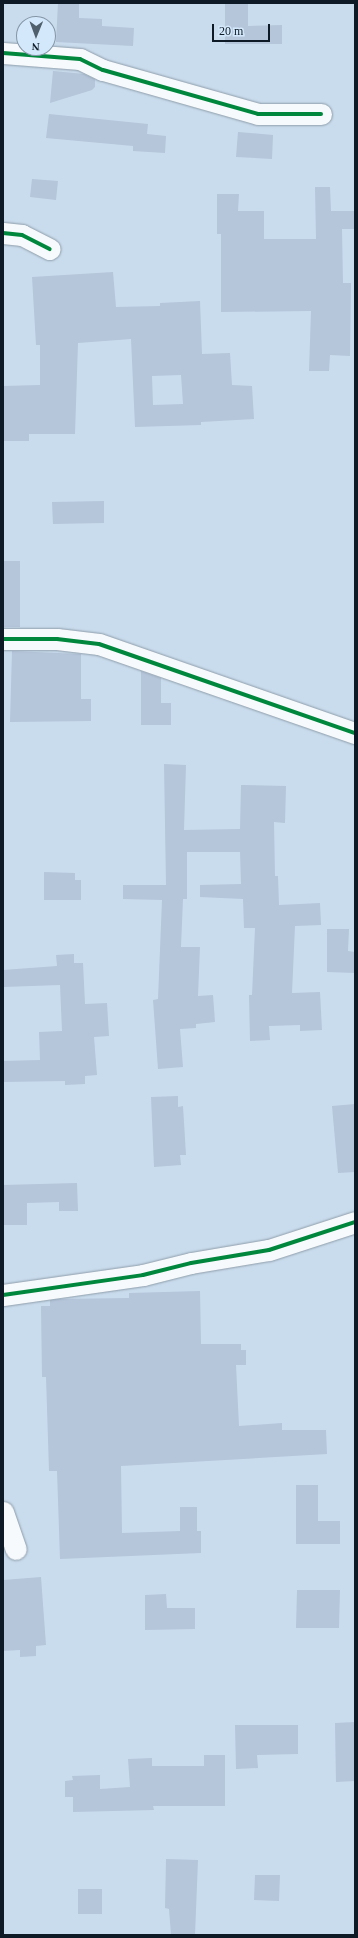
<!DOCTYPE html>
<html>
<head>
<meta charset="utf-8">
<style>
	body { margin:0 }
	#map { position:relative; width:358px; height:1938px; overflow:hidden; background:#c9dced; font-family:Georgia,serif }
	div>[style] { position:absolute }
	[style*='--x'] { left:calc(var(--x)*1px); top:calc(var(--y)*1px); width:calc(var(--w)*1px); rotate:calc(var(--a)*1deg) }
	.building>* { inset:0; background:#b5c5da }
	.roads { filter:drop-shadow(0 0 1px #8e9daa) drop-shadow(0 0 1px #8e9daa) }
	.street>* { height:21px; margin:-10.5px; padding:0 10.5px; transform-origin:10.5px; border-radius:10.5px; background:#f7fafc }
	.cycleway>* { height:4px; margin:-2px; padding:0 2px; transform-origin:2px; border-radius:2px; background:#00873e }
	span { translate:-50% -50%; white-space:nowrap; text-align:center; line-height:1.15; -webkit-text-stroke:3.5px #d3e8fb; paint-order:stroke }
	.frame { position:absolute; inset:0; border:4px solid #0e1b27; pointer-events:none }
	.north { position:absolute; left:16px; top:16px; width:40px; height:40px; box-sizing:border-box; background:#d3e8fb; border:1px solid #8496a6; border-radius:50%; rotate:181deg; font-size:11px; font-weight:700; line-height:16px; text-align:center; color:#0e1b27 }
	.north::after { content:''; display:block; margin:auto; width:14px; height:18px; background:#4f5f6c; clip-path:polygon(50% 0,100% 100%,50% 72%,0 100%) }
	.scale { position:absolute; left:212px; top:24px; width:58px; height:18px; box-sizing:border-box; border:2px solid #0e1b27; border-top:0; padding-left:5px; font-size:12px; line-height:14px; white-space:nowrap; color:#0e1b27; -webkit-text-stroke:3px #d3e8fb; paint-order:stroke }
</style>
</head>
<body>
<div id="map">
	<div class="building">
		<div style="clip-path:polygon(58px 3px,79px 3px,79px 18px,102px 19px,102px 26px,134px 28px,133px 46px,56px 42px)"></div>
		<div style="clip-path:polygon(225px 3px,248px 3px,248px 26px,282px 25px,282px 44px,225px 44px)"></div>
		<div style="clip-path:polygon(53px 71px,84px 74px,95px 79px,95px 87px,92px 90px,50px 103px)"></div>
		<div style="clip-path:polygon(49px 114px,148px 124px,147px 134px,166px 136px,165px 153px,133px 151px,133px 146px,46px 138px)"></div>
		<div style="clip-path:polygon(238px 132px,273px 135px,272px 159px,236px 157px)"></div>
		<div style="clip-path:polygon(32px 179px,58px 181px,56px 200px,30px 197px)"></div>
		<div style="clip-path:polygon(315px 187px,330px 187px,331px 211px,355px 211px,355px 229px,342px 229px,343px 283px,351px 283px,350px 356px,330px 355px,329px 371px,309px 371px,311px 311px,221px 312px,221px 234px,217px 234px,217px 194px,239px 194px,238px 211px,264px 211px,264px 239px,316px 239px)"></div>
		<div style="clip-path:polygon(evenodd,113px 272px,116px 307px,160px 306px,160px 303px,200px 301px,202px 354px,230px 353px,232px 385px,252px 386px,254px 419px,201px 422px,201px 425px,135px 427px,131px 339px,78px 343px,75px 434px,29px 434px,29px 441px,3px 441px,3px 386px,40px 385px,40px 345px,36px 345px,32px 277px,113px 272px,181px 375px,183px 404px,153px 405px,152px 376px,181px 375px)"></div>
		<div style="clip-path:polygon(104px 501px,104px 523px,53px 524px,52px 502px)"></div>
		<div style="clip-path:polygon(3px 561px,20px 561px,20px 627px,3px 627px)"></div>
		<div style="clip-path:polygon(12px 651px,81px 654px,81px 699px,91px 699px,91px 721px,10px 722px)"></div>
		<div style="clip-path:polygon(141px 671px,161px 678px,161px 703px,171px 703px,171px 725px,141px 725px)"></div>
		<div style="clip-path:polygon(164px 764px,186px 765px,184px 830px,240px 829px,241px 785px,286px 786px,285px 823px,274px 822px,275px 876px,278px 876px,279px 905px,320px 903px,321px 925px,295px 926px,292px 993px,320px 992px,322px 1030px,300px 1031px,300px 1025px,269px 1026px,270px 1040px,250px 1041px,249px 995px,252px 995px,255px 928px,244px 928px,243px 899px,200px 897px,200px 885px,241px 884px,240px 852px,187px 852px,187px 899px,183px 899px,181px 947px,200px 947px,198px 996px,213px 995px,215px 1022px,196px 1024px,196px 1028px,180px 1029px,183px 1067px,158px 1069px,153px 1000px,158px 999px,162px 900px,123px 899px,123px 885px,166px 885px)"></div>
		<div style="clip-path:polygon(44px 872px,75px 873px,75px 880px,81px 880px,81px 900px,44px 900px)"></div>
		<div style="clip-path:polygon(327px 929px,349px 929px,348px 951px,355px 952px,355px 973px,327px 972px)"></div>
		<div style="clip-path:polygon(74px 954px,74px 963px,83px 963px,85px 1004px,107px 1003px,109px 1036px,94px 1037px,97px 1075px,85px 1076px,85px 1084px,65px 1085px,65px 1081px,3px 1082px,3px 1061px,40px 1060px,39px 1032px,62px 1031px,60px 985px,3px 987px,3px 970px,57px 966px,56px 955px)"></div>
		<div style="clip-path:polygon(178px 1096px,178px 1107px,183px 1106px,186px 1155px,180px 1155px,181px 1165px,154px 1167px,151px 1097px)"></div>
		<div style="clip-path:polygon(355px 1104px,355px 1172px,338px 1173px,332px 1106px)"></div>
		<div style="clip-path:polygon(77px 1183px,78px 1211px,59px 1211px,59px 1202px,27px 1203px,27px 1225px,4px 1225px,3px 1185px)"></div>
		<div style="clip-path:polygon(200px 1291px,201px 1344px,241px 1344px,241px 1350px,246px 1350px,246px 1365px,236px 1365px,239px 1426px,282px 1423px,282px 1430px,326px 1430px,327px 1454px,121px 1466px,122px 1533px,180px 1531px,180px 1507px,197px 1507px,197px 1531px,201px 1531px,201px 1553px,60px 1559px,57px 1471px,49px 1471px,46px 1377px,42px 1377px,41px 1306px,50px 1306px,50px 1300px,58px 1299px,129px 1298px,129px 1293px)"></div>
		<div style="clip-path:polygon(296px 1485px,318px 1485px,318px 1521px,340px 1521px,340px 1544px,296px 1544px)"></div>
		<div style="clip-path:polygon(41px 1577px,46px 1645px,36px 1646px,36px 1656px,20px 1657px,20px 1650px,3px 1651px,3px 1580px)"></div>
		<div style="clip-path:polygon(297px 1590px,340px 1590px,339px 1628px,296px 1628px)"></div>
		<div style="clip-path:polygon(166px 1594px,167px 1608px,195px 1608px,195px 1629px,145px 1630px,145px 1595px)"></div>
		<div style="clip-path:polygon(355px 1722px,355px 1781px,336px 1782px,335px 1723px)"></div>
		<div style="clip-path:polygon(235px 1725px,298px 1725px,298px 1754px,257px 1755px,258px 1768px,236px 1769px)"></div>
		<div style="clip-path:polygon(204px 1755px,225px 1755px,225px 1806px,153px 1806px,154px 1810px,73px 1812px,73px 1797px,65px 1797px,65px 1781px,73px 1780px,72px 1776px,100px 1775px,100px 1789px,130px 1787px,128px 1759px,152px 1758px,152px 1766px,204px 1766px)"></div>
		<div style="clip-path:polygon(166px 1859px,198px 1860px,195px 1935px,171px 1935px,169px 1909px,165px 1908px)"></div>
		<div style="clip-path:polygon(255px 1875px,280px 1875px,279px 1901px,254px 1900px)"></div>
		<div style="clip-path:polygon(78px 1889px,102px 1889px,102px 1914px,78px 1914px)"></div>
	</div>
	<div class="roads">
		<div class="street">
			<div style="--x:3;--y:53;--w:77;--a:4.5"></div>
			<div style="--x:80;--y:59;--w:25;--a:26"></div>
			<div style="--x:103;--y:70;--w:161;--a:15.8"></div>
			<div style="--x:258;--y:114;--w:63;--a:0"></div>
			<div style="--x:3;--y:233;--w:19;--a:6"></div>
			<div style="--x:22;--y:235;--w:31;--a:27"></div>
			<div style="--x:3;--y:639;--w:54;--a:0"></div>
			<div style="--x:57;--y:639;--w:42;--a:6.8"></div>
			<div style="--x:99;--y:644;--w:271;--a:19.2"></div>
			<div style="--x:3;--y:1295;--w:141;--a:-8.1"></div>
			<div style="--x:143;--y:1275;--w:49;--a:-14"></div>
			<div style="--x:191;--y:1263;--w:79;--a:-9.5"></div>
			<div style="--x:269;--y:1250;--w:90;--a:-18"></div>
			<div style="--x:3;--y:1512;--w:39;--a:71"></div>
		</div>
	</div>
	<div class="cycleway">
		<div style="--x:3;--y:53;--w:77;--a:4.5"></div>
		<div style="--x:80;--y:59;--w:25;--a:26"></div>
		<div style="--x:103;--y:70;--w:161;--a:15.8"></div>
		<div style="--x:258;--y:114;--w:63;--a:0"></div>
		<div style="--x:3;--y:233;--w:19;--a:6"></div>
		<div style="--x:22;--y:235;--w:31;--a:27"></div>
		<div style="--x:3;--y:639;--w:54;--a:0"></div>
		<div style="--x:57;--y:639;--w:42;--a:6.8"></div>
		<div style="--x:99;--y:644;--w:271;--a:19.2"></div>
		<div style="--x:3;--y:1295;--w:141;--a:-8.1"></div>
		<div style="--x:143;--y:1275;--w:49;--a:-14"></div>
		<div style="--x:191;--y:1263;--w:79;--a:-9.5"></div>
		<div style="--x:269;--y:1250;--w:90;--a:-18"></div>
	</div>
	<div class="frame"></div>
	<div class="north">N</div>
	<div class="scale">20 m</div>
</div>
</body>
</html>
